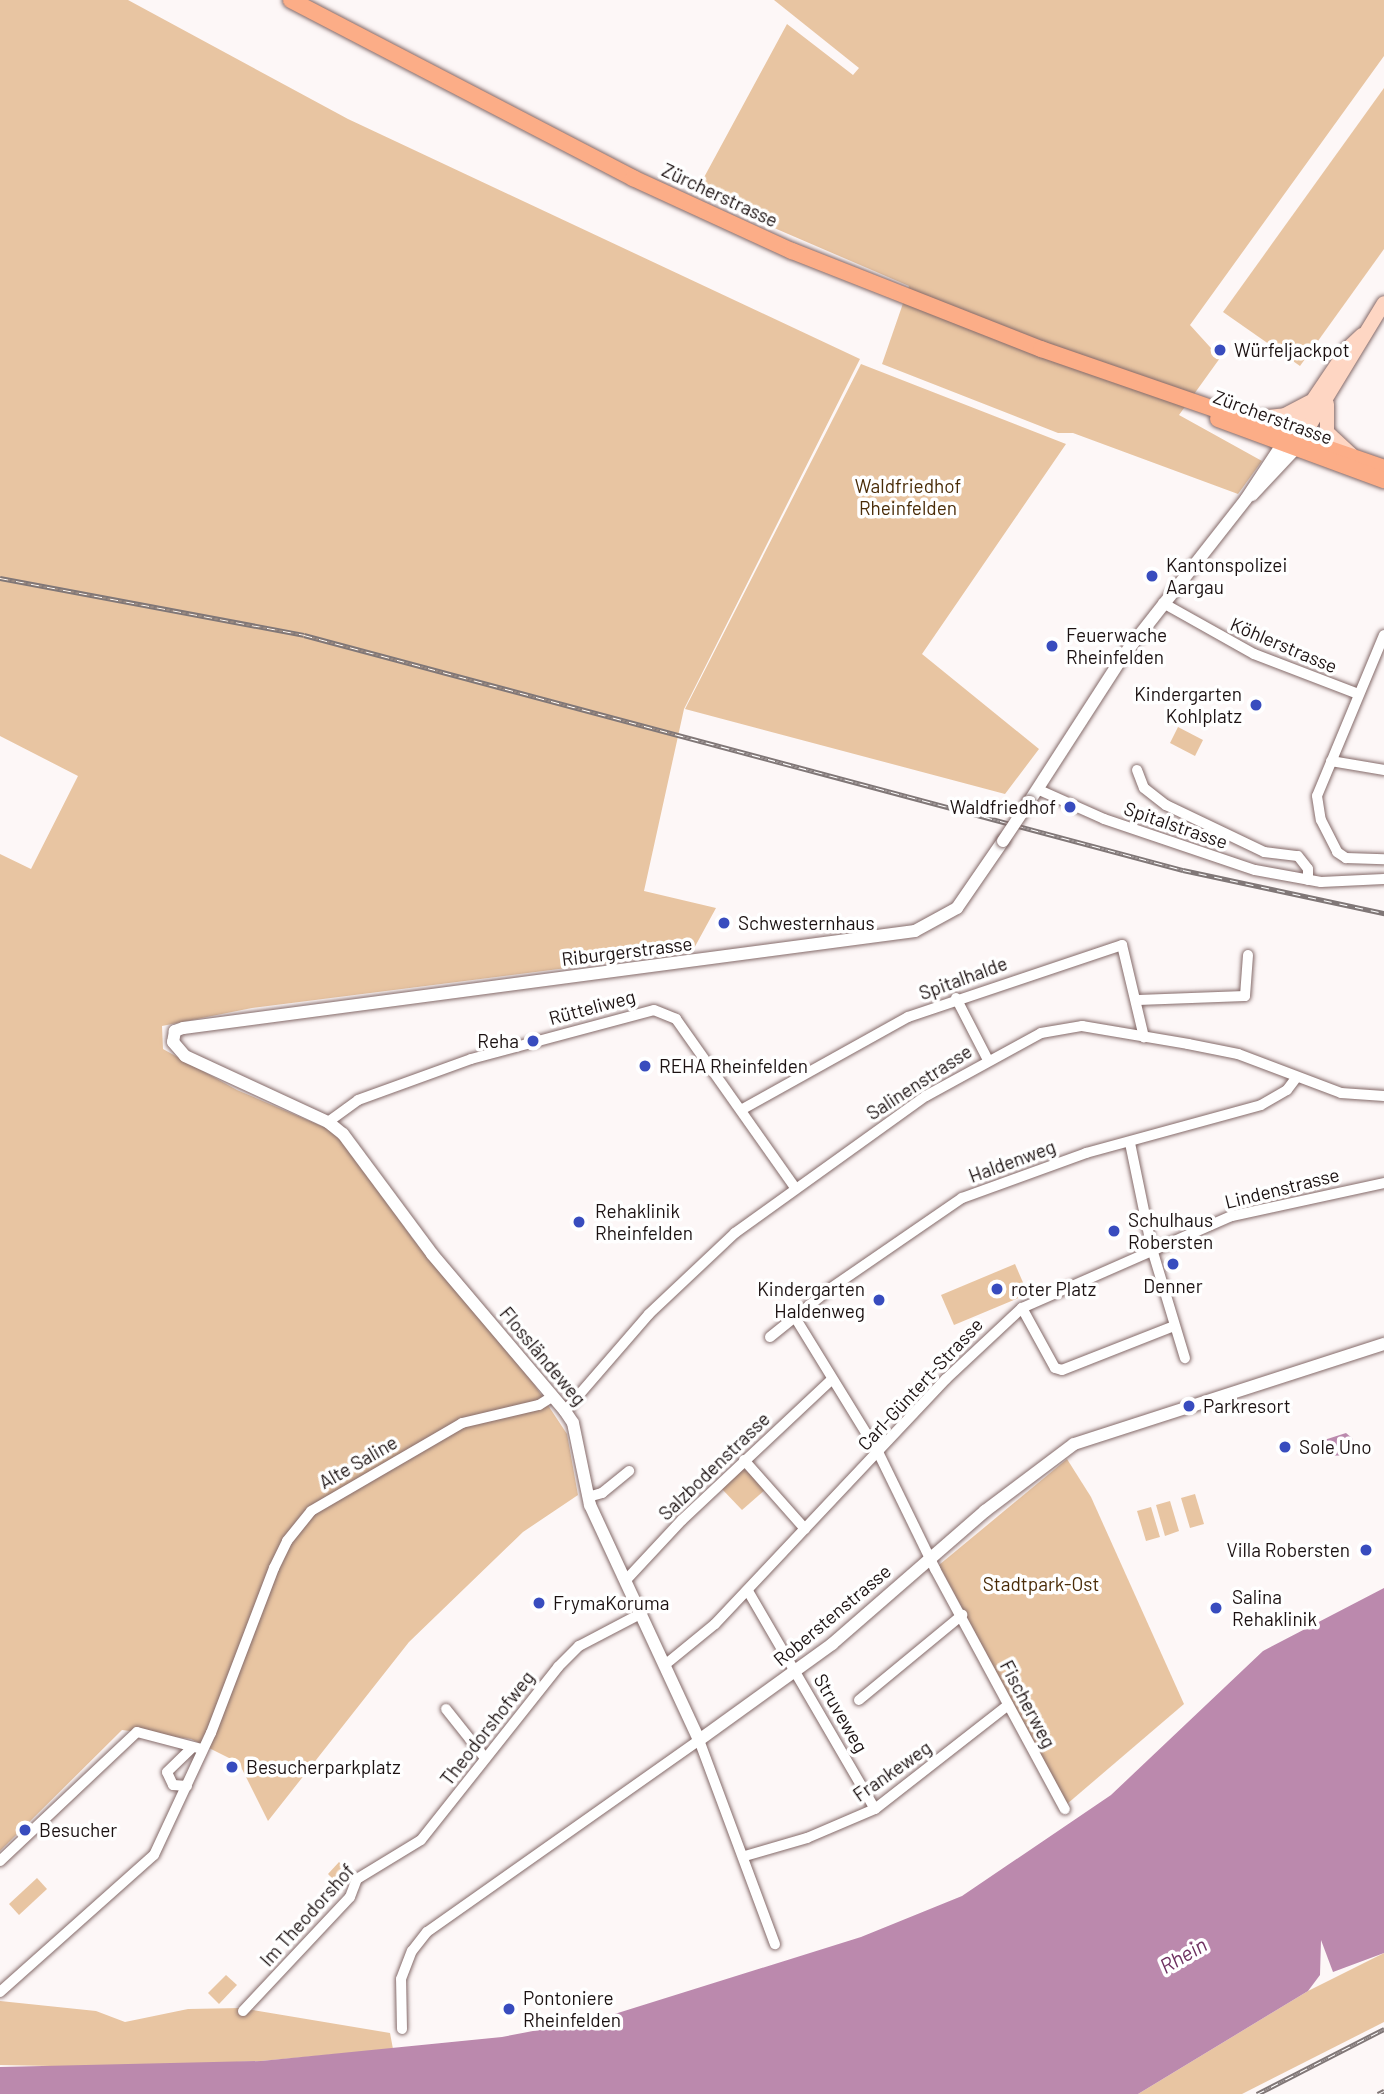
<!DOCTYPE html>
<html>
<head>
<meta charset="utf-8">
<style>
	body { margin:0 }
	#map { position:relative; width:1384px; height:2094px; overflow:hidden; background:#fdf7f7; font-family:Barlow,sans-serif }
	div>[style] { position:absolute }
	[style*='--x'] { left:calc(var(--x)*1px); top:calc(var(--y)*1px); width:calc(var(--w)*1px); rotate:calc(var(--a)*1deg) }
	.green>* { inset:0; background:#e8c5a2 }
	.water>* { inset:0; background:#bb89ad }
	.roads { filter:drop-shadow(0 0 2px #846a69) drop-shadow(0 0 2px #846a69) }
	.minor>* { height:10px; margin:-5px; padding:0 5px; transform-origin:5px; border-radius:5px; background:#fff }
	.tertiary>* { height:12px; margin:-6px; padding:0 6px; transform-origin:6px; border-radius:6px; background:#fff }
	.secondary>* { height:14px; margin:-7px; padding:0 7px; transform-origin:7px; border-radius:7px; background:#fed6c3 }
	.primary>* { height:16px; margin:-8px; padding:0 8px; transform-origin:8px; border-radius:8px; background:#fcad87 }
	.rail>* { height:5px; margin-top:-2.5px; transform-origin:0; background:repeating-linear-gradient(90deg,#fff 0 8px,#807777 0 16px); box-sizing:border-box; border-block:2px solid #807777 }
	.bridges { filter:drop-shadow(0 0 2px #846a69) drop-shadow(0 0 2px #846a69) }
	.tertiary-bridge>* { height:12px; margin:-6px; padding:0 6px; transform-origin:6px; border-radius:6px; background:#fff }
	.dots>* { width:19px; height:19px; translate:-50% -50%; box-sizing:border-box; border:4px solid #fff; border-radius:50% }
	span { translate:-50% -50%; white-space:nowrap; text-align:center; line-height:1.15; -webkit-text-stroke:7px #fff; paint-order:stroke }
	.street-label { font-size:19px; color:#1c1212 }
	.poi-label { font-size:19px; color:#1c1212 }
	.left { translate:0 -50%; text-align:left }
	.right { translate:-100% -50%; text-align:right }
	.park-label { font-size:19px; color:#4a2c08 }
	.water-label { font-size:21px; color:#6e3060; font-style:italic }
</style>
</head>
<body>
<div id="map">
	<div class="green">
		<div style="clip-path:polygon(0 0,128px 0,348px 119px,860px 359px,684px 709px,644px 891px,716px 908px,692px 952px,252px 1008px,162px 1026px,163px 1049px,237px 1090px,326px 1128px,345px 1144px,413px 1239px,534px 1384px,567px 1434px,578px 1495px,523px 1532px,409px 1642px,268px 1821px,239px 1763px,191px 1739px,122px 1730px,0 1851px,0 854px,31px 869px,78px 776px,0 736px)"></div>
		<div style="clip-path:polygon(774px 0,1384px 0,1384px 56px,1190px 325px,1220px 358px,1179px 415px,1262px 461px,1238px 494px,1073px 433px,1058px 433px,882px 364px,909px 286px,695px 194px,787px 24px,853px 75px,859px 68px)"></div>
		<div style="clip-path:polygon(1384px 88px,1384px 249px,1300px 366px,1223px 312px)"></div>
		<div style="clip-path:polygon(861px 364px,1066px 444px,922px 654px,1039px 749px,1005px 794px,685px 709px)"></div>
		<div style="clip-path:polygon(1178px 727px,1203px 740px,1195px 756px,1170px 743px)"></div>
		<div style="clip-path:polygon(1015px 1264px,1028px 1294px,954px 1325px,941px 1295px)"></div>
		<div style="clip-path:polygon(1067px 1459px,1091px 1497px,1184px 1704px,1067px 1804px,939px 1565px)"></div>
		<div style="clip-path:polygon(743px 1468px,767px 1488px,742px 1510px,721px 1488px)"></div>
		<div style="clip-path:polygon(1195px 1494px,1204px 1524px,1190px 1528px,1181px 1498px)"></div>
		<div style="clip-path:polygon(1170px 1501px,1179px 1531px,1165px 1536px,1156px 1505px)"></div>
		<div style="clip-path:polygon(1151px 1507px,1160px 1537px,1146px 1541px,1137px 1511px)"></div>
		<div style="clip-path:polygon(339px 1862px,348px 1871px,345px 1876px,349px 1881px,342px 1888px,328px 1874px)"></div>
		<div style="clip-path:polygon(37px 1878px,47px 1889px,19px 1915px,9px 1904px)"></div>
		<div style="clip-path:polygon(1384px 1953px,1384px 2022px,1242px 2094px,1138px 2094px,1308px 1991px)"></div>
		<div style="clip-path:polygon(226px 1975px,237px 1985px,219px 2004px,208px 1993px)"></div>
		<div style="clip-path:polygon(0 2001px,96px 2011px,125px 2022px,188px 2009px,241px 2008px,390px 2033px,393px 2049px,261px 2061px,101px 2067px,0 2065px)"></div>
	</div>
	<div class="water">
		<div style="clip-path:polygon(1346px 1433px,1353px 1439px,1353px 1455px,1325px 1456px,1321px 1441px)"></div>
		<div style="clip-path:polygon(1384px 1588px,1384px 1953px,1333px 1972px,1321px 1940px,1320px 1975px,1308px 1991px,1138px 2094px,0 2094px,0 2067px,261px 2061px,502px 2037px,605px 2017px,861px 1937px,962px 1896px,1111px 1795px,1263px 1651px)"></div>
	</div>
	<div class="roads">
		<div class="minor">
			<div style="--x:1163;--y:603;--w:104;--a:29.3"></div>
			<div style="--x:1254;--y:654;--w:111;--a:21"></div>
			<div style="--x:1384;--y:635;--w:174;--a:112.6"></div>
			<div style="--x:1317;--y:796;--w:24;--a:81"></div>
			<div style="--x:1321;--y:820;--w:36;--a:63"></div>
			<div style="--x:1337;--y:852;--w:11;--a:34"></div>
			<div style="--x:1346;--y:858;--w:38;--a:2"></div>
			<div style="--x:1331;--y:761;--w:54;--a:9.6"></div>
			<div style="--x:1137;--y:770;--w:19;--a:69"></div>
			<div style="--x:1144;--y:788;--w:28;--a:38"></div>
			<div style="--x:1166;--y:805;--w:109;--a:25.6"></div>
			<div style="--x:1264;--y:852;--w:34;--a:7"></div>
			<div style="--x:1298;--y:856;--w:16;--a:52"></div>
			<div style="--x:1308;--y:869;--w:11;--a:90"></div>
			<div style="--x:1037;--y:789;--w:73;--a:24.1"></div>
			<div style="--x:1104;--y:819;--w:159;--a:18.7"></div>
			<div style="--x:1255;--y:870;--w:67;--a:10.3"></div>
			<div style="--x:1321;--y:882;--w:63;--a:-2.7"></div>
			<div style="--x:956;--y:998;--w:68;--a:62.7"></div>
			<div style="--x:1138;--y:1000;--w:107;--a:-2.1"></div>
			<div style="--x:1245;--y:996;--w:41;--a:-85.8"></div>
			<div style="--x:741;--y:1110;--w:191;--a:-29.1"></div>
			<div style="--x:908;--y:1017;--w:226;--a:-18.6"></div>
			<div style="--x:1122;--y:945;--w:95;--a:76.6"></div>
			<div style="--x:328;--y:1122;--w:37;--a:-36"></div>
			<div style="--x:358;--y:1100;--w:120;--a:-19.9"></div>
			<div style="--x:471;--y:1059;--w:189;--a:-15"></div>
			<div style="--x:654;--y:1010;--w:24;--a:22"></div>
			<div style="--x:676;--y:1019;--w:207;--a:54.8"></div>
			<div style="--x:1130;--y:1143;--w:108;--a:78.3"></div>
			<div style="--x:1152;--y:1249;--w:114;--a:73.2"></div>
			<div style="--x:1022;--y:1308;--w:68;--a:61.2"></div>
			<div style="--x:1055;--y:1368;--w:7;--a:16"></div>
			<div style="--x:1062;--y:1370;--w:120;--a:-21.4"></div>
			<div style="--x:796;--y:1319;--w:158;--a:58.4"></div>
			<div style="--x:879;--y:1454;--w:128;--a:64"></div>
			<div style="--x:935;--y:1569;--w:273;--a:61.6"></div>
			<div style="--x:770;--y:1337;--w:78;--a:-38.8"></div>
			<div style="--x:831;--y:1288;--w:159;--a:-34.5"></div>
			<div style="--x:962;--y:1198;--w:132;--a:-19.9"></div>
			<div style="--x:1086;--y:1153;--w:181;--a:-15.3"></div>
			<div style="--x:1261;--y:1105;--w:30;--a:-30"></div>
			<div style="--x:1287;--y:1090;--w:15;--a:-53"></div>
			<div style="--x:565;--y:1411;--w:128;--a:-49.1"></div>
			<div style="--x:649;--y:1314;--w:118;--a:-43.3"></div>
			<div style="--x:735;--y:1233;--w:235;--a:-35.7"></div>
			<div style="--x:926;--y:1096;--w:131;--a:-28.7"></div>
			<div style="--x:1041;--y:1033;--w:42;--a:-9.7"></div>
			<div style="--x:1082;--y:1026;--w:108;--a:9.6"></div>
			<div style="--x:1188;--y:1044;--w:51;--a:11.3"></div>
			<div style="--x:1238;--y:1054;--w:110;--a:20.7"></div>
			<div style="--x:1341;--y:1093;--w:43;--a:4"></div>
			<div style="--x:744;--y:1460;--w:92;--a:48.5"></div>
			<div style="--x:588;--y:1497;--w:15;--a:-16"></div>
			<div style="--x:602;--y:1493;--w:35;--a:-39"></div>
			<div style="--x:626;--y:1580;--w:82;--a:-47"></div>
			<div style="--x:682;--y:1520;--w:203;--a:-43.2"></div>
			<div style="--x:748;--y:1591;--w:252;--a:59.8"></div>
			<div style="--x:666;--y:1664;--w:63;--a:-39.2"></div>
			<div style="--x:715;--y:1624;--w:337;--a:-46.7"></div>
			<div style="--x:946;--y:1379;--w:104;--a:-43.1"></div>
			<div style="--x:1022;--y:1308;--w:229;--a:-23.7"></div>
			<div style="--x:1232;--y:1216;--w:156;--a:-12.2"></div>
			<div style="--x:859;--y:1700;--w:134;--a:-39.5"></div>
			<div style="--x:446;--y:1709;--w:63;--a:51.5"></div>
			<div style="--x:187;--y:1786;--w:14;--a:-176"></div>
			<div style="--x:173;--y:1785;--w:14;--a:-115"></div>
			<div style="--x:167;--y:1772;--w:35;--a:-44"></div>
			<div style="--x:745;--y:1856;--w:65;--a:-16.2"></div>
			<div style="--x:807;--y:1838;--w:74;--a:-23.1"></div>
			<div style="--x:875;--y:1809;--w:169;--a:-38"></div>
			<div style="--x:0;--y:1861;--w:188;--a:-43.3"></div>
			<div style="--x:137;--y:1732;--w:67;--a:14.7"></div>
			<div style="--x:0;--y:1992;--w:206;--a:-41.7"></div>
			<div style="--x:154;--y:1855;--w:135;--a:-65"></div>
			<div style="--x:211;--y:1733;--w:177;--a:-69.1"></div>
			<div style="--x:274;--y:1568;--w:30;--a:-64"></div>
			<div style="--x:287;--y:1541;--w:38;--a:-51"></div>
			<div style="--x:311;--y:1511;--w:175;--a:-30.2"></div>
			<div style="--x:462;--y:1423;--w:79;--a:-13.2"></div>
			<div style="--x:539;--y:1405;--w:15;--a:-32"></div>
			<div style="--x:243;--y:2011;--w:156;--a:-46.8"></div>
			<div style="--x:350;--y:1897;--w:19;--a:-69"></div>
			<div style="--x:357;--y:1879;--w:75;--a:-31.4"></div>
			<div style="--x:421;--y:1840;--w:221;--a:-51.6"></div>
			<div style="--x:558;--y:1667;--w:30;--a:-45"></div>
			<div style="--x:579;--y:1646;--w:71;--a:-27.6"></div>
			<div style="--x:402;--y:2029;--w:50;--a:-91.1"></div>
			<div style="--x:401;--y:1979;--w:30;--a:-69"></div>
			<div style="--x:412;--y:1951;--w:24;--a:-52"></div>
			<div style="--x:427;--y:1932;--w:333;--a:-35.2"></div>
			<div style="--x:699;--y:1740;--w:218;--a:69.6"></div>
		</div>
		<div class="tertiary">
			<div style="--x:1252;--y:495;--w:64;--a:-46.9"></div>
			<div style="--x:1029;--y:802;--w:174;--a:-57.2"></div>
			<div style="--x:1123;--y:656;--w:199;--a:-51.9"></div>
			<div style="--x:1246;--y:499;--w:67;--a:-56.5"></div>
			<div style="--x:1003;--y:841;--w:81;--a:124.5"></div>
			<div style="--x:957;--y:908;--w:48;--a:151.3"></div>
			<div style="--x:915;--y:931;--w:738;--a:172.45"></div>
			<div style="--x:183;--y:1028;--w:9;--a:159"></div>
			<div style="--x:175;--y:1031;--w:11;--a:100"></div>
			<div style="--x:173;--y:1042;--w:18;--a:49"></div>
			<div style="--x:185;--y:1056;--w:157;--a:24.8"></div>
			<div style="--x:328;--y:1122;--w:19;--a:39"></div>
			<div style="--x:343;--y:1134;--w:149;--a:53.4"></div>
			<div style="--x:432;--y:1254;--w:206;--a:49.7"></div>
			<div style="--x:565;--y:1411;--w:14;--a:56"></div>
			<div style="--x:573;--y:1423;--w:84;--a:78.3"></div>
			<div style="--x:590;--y:1505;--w:259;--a:65.1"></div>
			<div style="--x:699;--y:1740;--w:164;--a:-35.8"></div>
			<div style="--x:832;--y:1644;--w:203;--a:-41"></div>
			<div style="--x:985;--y:1511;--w:111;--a:-37"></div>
			<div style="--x:1074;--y:1444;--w:326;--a:-17.9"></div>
		</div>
		<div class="secondary">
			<div style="--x:1327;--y:404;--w:28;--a:90"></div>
			<div style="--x:1327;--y:432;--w:34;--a:43"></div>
			<div style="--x:1249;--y:419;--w:36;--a:-6"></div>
			<div style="--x:1285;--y:415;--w:27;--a:-28"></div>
			<div style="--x:1284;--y:443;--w:115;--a:-56"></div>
			<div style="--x:1348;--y:348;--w:19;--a:-43"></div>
			<div style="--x:1297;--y:446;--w:167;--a:-58.7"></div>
		</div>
		<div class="primary">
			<div style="--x:291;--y:0;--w:386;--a:27.5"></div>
			<div style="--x:633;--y:178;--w:175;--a:24.7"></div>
			<div style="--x:792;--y:251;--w:268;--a:21.5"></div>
			<div style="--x:1041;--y:349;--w:363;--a:19.1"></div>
			<div style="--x:1218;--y:419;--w:177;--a:20.2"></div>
		</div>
	</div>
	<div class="rail">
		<div style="--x:0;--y:578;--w:309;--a:10.6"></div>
		<div style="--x:304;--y:635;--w:910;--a:14.97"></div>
		<div style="--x:1183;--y:870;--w:206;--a:12.1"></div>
		<div style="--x:1257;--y:2094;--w:143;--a:-27.1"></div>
		<div style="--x:1378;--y:2094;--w:7;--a:-27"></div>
	</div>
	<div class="bridges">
		<div class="tertiary-bridge">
			<div style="--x:1003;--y:841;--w:47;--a:-56.3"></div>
		</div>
	</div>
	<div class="dots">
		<div style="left:1220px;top:350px;background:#384cbe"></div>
		<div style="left:1152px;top:576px;background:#384cbe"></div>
		<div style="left:1052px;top:646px;background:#384cbe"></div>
		<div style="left:1256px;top:705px;background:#384cbe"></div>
		<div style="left:1070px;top:807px;background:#384cbe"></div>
		<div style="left:724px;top:923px;background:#384cbe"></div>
		<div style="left:533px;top:1041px;background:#384cbe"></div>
		<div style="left:645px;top:1066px;background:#384cbe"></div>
		<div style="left:579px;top:1222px;background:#384cbe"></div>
		<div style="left:1114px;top:1231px;background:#384cbe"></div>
		<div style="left:1173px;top:1264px;background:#384cbe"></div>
		<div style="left:997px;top:1289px;background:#384cbe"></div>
		<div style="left:879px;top:1300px;background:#384cbe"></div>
		<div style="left:1189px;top:1406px;background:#384cbe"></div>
		<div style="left:1285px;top:1447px;background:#384cbe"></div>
		<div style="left:1366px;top:1550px;background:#384cbe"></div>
		<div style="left:539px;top:1603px;background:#384cbe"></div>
		<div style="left:1216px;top:1608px;background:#384cbe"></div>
		<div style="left:232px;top:1767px;background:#384cbe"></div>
		<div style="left:25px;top:1830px;background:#384cbe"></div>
		<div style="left:509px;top:2009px;background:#384cbe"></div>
	</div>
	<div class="street-label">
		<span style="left:720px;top:195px;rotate:25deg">Zürcherstrasse</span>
		<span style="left:1273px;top:417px;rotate:20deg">Zürcherstrasse</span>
		<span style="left:1284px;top:645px;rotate:23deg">Köhlerstrasse</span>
		<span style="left:1176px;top:825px;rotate:19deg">Spitalstrasse</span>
		<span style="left:627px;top:951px;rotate:-7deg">Riburgerstrasse</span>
		<span style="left:963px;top:978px;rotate:-20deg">Spitalhalde</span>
		<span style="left:592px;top:1007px;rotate:-15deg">Rütteliweg</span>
		<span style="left:919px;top:1082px;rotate:-33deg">Salinenstrasse</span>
		<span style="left:1012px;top:1161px;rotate:-20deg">Haldenweg</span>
		<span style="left:1282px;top:1188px;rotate:-14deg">Lindenstrasse</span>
		<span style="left:543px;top:1356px;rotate:50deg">Flossländeweg</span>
		<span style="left:920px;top:1384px;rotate:-47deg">Carl-Güntert-Strasse</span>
		<span style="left:358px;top:1462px;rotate:-30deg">Alte Saline</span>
		<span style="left:714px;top:1466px;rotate:-44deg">Salzbodenstrasse</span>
		<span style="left:832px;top:1615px;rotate:-40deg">Roberstenstrasse</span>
		<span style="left:1028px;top:1704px;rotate:62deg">Fischerweg</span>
		<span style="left:841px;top:1713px;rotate:60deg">Struveweg</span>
		<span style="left:487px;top:1728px;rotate:-52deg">Theodorshofweg</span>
		<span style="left:892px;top:1771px;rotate:-35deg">Frankeweg</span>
		<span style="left:307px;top:1915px;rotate:-48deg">Im Theodorshof</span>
	</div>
	<div class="poi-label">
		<span class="left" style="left:1234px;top:350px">Würfeljackpot</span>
		<span class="left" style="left:1166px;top:576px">Kantonspolizei<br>Aargau</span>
		<span class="left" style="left:1066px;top:646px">Feuerwache<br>Rheinfelden</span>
		<span class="right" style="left:1242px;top:705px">Kindergarten<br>Kohlplatz</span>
		<span class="right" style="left:1056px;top:807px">Waldfriedhof</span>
		<span class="left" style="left:738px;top:923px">Schwesternhaus</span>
		<span class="right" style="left:519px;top:1041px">Reha</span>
		<span class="left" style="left:659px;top:1066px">REHA Rheinfelden</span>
		<span class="left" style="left:595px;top:1222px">Rehaklinik<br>Rheinfelden</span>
		<span class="left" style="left:1128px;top:1231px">Schulhaus<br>Robersten</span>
		<span style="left:1173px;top:1286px">Denner</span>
		<span class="right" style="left:865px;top:1300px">Kindergarten<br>Haldenweg</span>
		<span class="left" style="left:1011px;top:1289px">roter Platz</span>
		<span class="left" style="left:1203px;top:1406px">Parkresort</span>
		<span class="left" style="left:1299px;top:1447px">Sole Uno</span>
		<span class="right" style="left:1350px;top:1550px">Villa Robersten</span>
		<span class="left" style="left:1232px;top:1608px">Salina<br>Rehaklinik</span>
		<span class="left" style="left:553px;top:1603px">FrymaKoruma</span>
		<span class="left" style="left:246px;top:1767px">Besucherparkplatz</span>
		<span class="left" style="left:39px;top:1830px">Besucher</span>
		<span class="left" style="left:523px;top:2009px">Pontoniere<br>Rheinfelden</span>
	</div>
	<div class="park-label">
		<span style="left:908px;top:497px">Waldfriedhof<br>Rheinfelden</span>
		<span style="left:1041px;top:1584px">Stadtpark-Ost</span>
	</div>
	<div class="water-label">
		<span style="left:1183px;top:1955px;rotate:-30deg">Rhein</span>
	</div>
</div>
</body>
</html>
